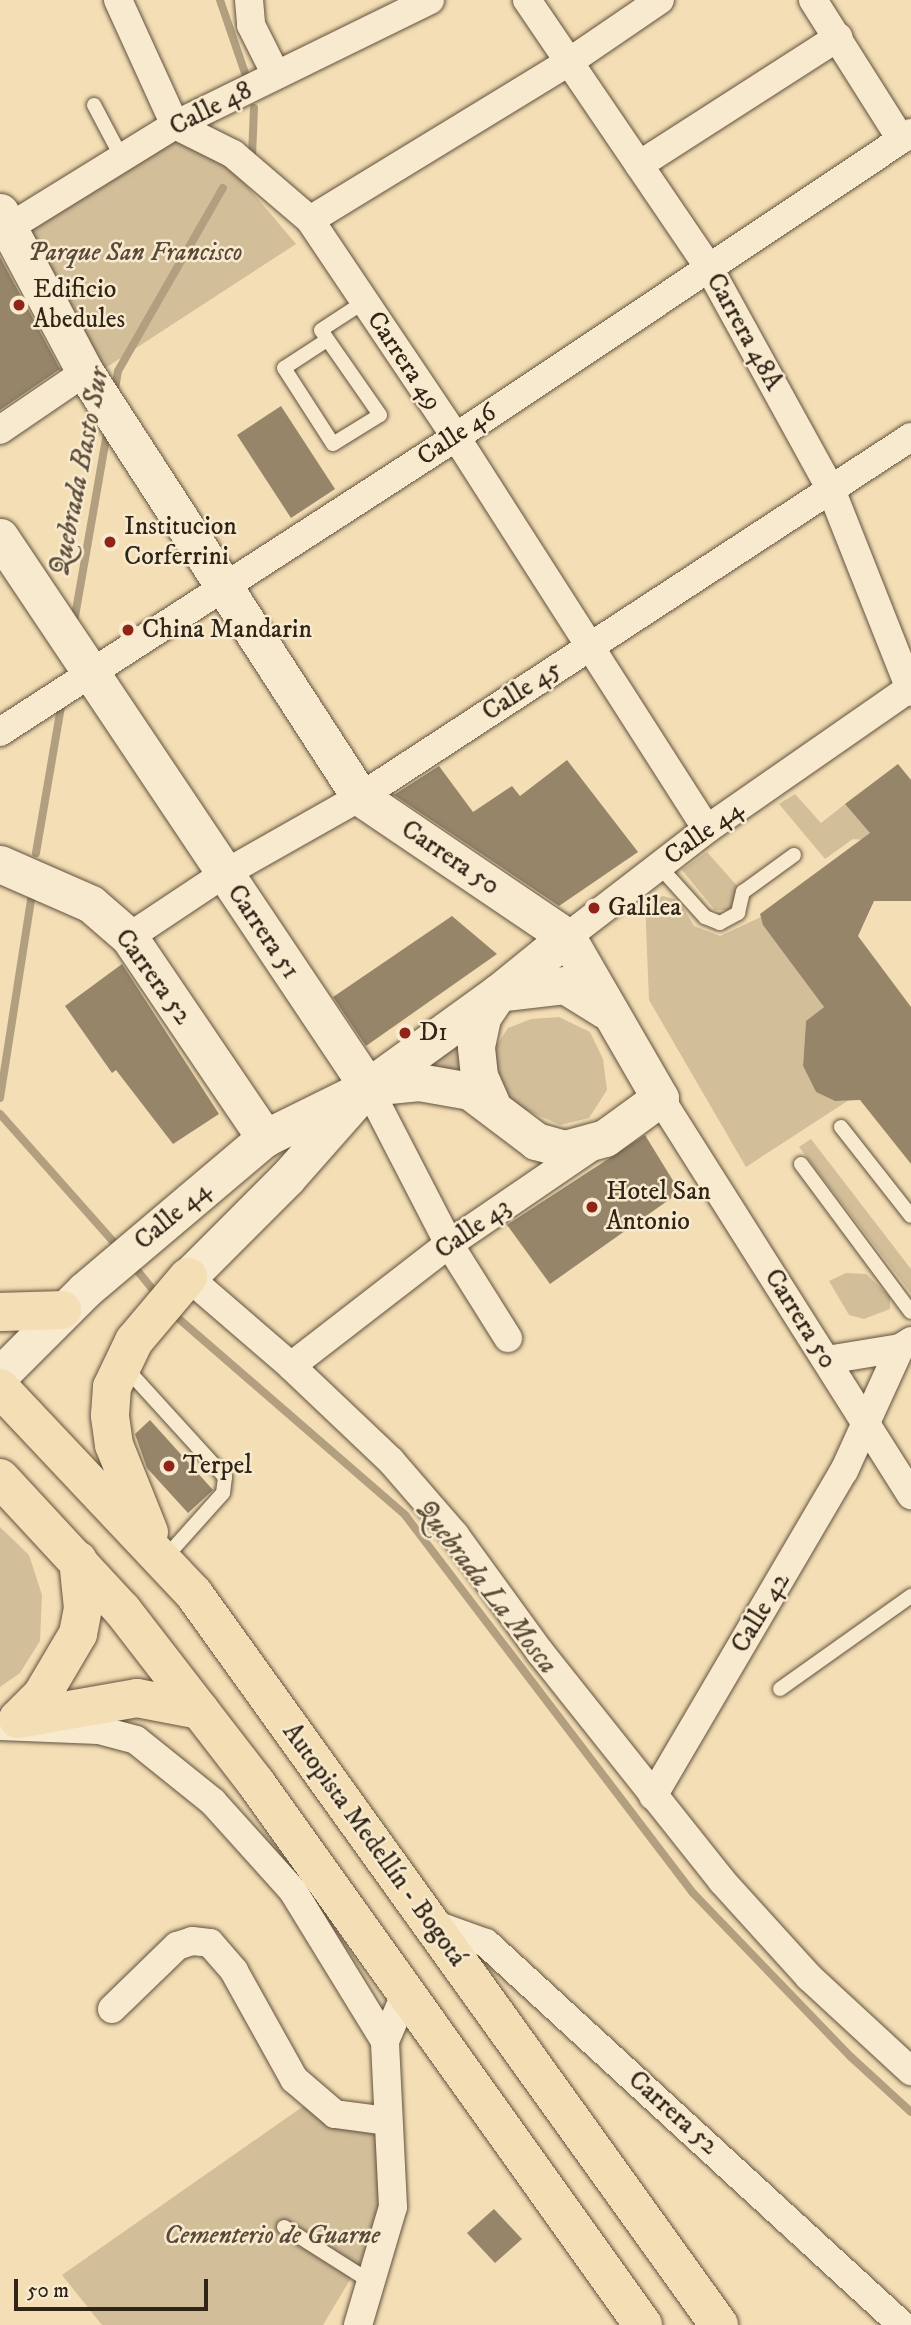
<!DOCTYPE html>
<html>
<head>
<meta charset="utf-8">
<style>
	body { margin:0 }
	#map { position:relative; width:911px; height:2325px; overflow:hidden; background:#f4deb5; font-family:"IM FELL DW Pica",serif }
	div>[style] { position:absolute }
	[style*='--x'] { left:calc(var(--x)*1px); top:calc(var(--y)*1px); width:calc(var(--w)*1px); rotate:calc(var(--a)*1deg) }
	.green>* { inset:0; background:#d3be9a }
	.stream>* { height:8px; margin:-4px; padding:0 4px; transform-origin:4px; border-radius:4px; background:#b19f7f }
	.building>* { inset:0; background:#968569 }
	.roads { filter:drop-shadow(0 0 2px #61523e) drop-shadow(0 0 2px #61523e) }
	.service>* { height:14px; margin:-7px; padding:0 7px; transform-origin:7px; border-radius:7px; background:#f8eacf }
	.minor>* { height:28px; margin:-14px; padding:0 14px; transform-origin:14px; border-radius:14px; background:#f8eacf }
	.tertiary>* { height:37px; margin:-18.5px; padding:0 18.5px; transform-origin:18.5px; border-radius:18.5px; background:#f8eacf }
	.trunk>* { height:38px; margin:-19px; padding:0 19px; transform-origin:19px; border-radius:19px; background:#f4deb5 }
	.dots>* { width:19px; height:19px; translate:-50% -50%; box-sizing:border-box; border:4px solid #f8eacf; border-radius:50% }
	span { translate:-50% -50%; white-space:nowrap; text-align:center; line-height:1.15; -webkit-text-stroke:5px #f8eacf; paint-order:stroke }
	.street-label { font-size:26px; color:#302417 }
	.park-label { font-size:26px; color:#594a38; font-style:italic }
	.poi-label { font-size:26px; color:#302417 }
	.left { translate:0 -50%; text-align:left }
	.water-label { font-size:28px; color:#5d4f3b; font-style:italic }
	.scale { position:absolute; left:14px; top:2279px; width:194px; height:32px; box-sizing:border-box; border:4px solid #302417; border-top:0; padding-left:9px; font-size:21px; line-height:24px; white-space:nowrap; color:#302417; -webkit-text-stroke:5px #f8eacf; paint-order:stroke }
</style>
</head>
<body>
<div id="map">
	<div class="green">
		<div style="clip-path:polygon(174px 135px,204px 147px,237px 174px,296px 244px,93px 376px,21px 229px)"></div>
		<div style="clip-path:polygon(795px 794px,821px 823px,845px 804px,878px 841px,853px 839px,825px 859px,779px 804px)"></div>
		<div style="clip-path:polygon(707px 852px,739px 888px,730px 910px,715px 910px,682px 870px)"></div>
		<div style="clip-path:polygon(663px 896px,678px 900px,694px 926px,720px 936px,761px 917px,824px 1007px,806px 1021px,803px 1066px,816px 1092px,835px 1101px,849px 1100px,746px 1167px,649px 1000px,645px 902px)"></div>
		<div style="clip-path:polygon(559px 1017px,590px 1032px,603px 1059px,607px 1090px,589px 1118px,560px 1125px,511px 1103px,491px 1068px,496px 1046px,508px 1028px,531px 1019px)"></div>
		<div style="clip-path:polygon(470px 1026px,467px 1077px,401px 1072px)"></div>
		<div style="clip-path:polygon(811px 1139px,911px 1269px,911px 1293px,799px 1147px)"></div>
		<div style="clip-path:polygon(846px 1273px,866px 1274px,890px 1297px,890px 1309px,864px 1319px,849px 1315px,829px 1281px)"></div>
		<div style="clip-path:polygon(0 1527px,29px 1555px,42px 1595px,40px 1641px,20px 1673px,0 1687px)"></div>
		<div style="clip-path:polygon(305px 2105px,376px 2132px,384px 2203px,360px 2263px,323px 2325px,102px 2325px,62px 2275px)"></div>
	</div>
	<div class="stream">
		<div style="--x:220;--y:0;--w:83;--a:71.1"></div>
		<div style="--x:252;--y:157;--w:49;--a:-87.7"></div>
		<div style="--x:114;--y:394;--w:23;--a:-80"></div>
		<div style="--x:118;--y:371;--w:211;--a:-60.2"></div>
		<div style="--x:74;--y:622;--w:197;--a:-80.1"></div>
		<div style="--x:36;--y:853;--w:149;--a:-80.3"></div>
		<div style="--x:0;--y:1098;--w:201;--a:-81.1"></div>
		<div style="--x:0;--y:1114;--w:179;--a:48.4"></div>
		<div style="--x:131;--y:1263;--w:44;--a:50.5"></div>
		<div style="--x:171;--y:1312;--w:310;--a:40.9"></div>
		<div style="--x:405;--y:1515;--w:475;--a:52.7"></div>
		<div style="--x:693;--y:1893;--w:228;--a:46.1"></div>
		<div style="--x:851;--y:2057;--w:81;--a:42.5"></div>
	</div>
	<div class="building">
		<div style="clip-path:polygon(0 257px,60px 369px,0 410px)"></div>
		<div style="clip-path:polygon(281px 406px,335px 489px,291px 518px,237px 435px)"></div>
		<div style="clip-path:polygon(567px 760px,638px 852px,559px 906px,394px 795px,439px 766px,473px 812px,512px 786px,520px 796px)"></div>
		<div style="clip-path:polygon(898px 764px,911px 780px,911px 901px,874px 901px,858px 936px,911px 1007px,911px 1164px,860px 1100px,835px 1101px,816px 1092px,803px 1066px,806px 1021px,824px 1007px,763px 925px,760px 914px,870px 833px,845px 804px)"></div>
		<div style="clip-path:polygon(452px 916px,497px 954px,366px 1046px,333px 997px)"></div>
		<div style="clip-path:polygon(122px 964px,219px 1114px,173px 1144px,116px 1070px,112px 1073px,65px 1006px)"></div>
		<div style="clip-path:polygon(645px 1135px,680px 1192px,550px 1284px,507px 1225px)"></div>
		<div style="clip-path:polygon(150px 1420px,213px 1490px,188px 1513px,147px 1468px,135px 1434px)"></div>
		<div style="clip-path:polygon(494px 2209px,522px 2239px,495px 2263px,467px 2233px)"></div>
	</div>
	<div class="roads">
		<div class="service">
			<div style="--x:94;--y:105;--w:60;--a:62.2"></div>
			<div style="--x:327;--y:340;--w:51;--a:146.9"></div>
			<div style="--x:284;--y:368;--w:90;--a:57.2"></div>
			<div style="--x:333;--y:444;--w:55;--a:-31.7"></div>
			<div style="--x:380;--y:415;--w:103;--a:-124.8"></div>
			<div style="--x:321;--y:330;--w:51;--a:-33.1"></div>
			<div style="--x:659;--y:866;--w:69;--a:48"></div>
			<div style="--x:705;--y:917;--w:16;--a:22"></div>
			<div style="--x:720;--y:923;--w:21;--a:-29"></div>
			<div style="--x:738;--y:913;--w:22;--a:-77"></div>
			<div style="--x:743;--y:892;--w:63;--a:-36"></div>
			<div style="--x:841;--y:1127;--w:113;--a:51.8"></div>
			<div style="--x:801;--y:1164;--w:184;--a:53.4"></div>
			<div style="--x:124;--y:1366;--w:150;--a:47.7"></div>
			<div style="--x:225;--y:1477;--w:16;--a:97"></div>
			<div style="--x:223;--y:1493;--w:89;--a:131.8"></div>
			<div style="--x:780;--y:1689;--w:161;--a:-35.4"></div>
			<div style="--x:284;--y:2227;--w:103;--a:32.3"></div>
		</div>
		<div class="minor">
			<div style="--x:118;--y:0;--w:137;--a:65.5"></div>
			<div style="--x:175;--y:125;--w:65;--a:26.6"></div>
			<div style="--x:233;--y:154;--w:101;--a:40.6"></div>
			<div style="--x:310;--y:220;--w:262;--a:56.1"></div>
			<div style="--x:456;--y:437;--w:465;--a:57.4"></div>
			<div style="--x:249;--y:0;--w:25;--a:85"></div>
			<div style="--x:251;--y:25;--w:56;--a:63.4"></div>
			<div style="--x:527;--y:0;--w:322;--a:55.8"></div>
			<div style="--x:708;--y:266;--w:258;--a:61.2"></div>
			<div style="--x:832;--y:492;--w:215;--a:68.4"></div>
			<div style="--x:813;--y:0;--w:165;--a:57.7"></div>
			<div style="--x:639;--y:165;--w:237;--a:-32.7"></div>
			<div style="--x:310;--y:220;--w:303;--a:-31.4"></div>
			<div style="--x:569;--y:62;--w:110;--a:-34.3"></div>
			<div style="--x:0;--y:233;--w:206;--a:-31.7"></div>
			<div style="--x:175;--y:125;--w:284;--a:-26.1"></div>
			<div style="--x:0;--y:430;--w:103;--a:-34.3"></div>
			<div style="--x:0;--y:732;--w:543;--a:-32.9"></div>
			<div style="--x:456;--y:437;--w:547;--a:-33.75"></div>
			<div style="--x:129;--y:937;--w:114;--a:-33.6"></div>
			<div style="--x:224;--y:874;--w:156;--a:-29.5"></div>
			<div style="--x:360;--y:797;--w:658;--a:-33.16"></div>
			<div style="--x:567;--y:937;--w:177;--a:-37.6"></div>
			<div style="--x:707;--y:829;--w:249;--a:-34.8"></div>
			<div style="--x:368;--y:1087;--w:177;--a:62.7"></div>
			<div style="--x:449;--y:1244;--w:111;--a:57.9"></div>
			<div style="--x:660;--y:1098;--w:470;--a:57.7"></div>
			<div style="--x:188;--y:1277;--w:136;--a:40.8"></div>
			<div style="--x:291;--y:1366;--w:138;--a:43.5"></div>
			<div style="--x:391;--y:1461;--w:98;--a:49.1"></div>
			<div style="--x:455;--y:1535;--w:145;--a:54"></div>
			<div style="--x:540;--y:1652;--w:293;--a:51.5"></div>
			<div style="--x:722;--y:1881;--w:130;--a:47.8"></div>
			<div style="--x:809;--y:1977;--w:139;--a:42.7"></div>
			<div style="--x:827;--y:1360;--w:74;--a:-9.3"></div>
			<div style="--x:900;--y:1348;--w:13;--a:-32"></div>
			<div style="--x:291;--y:1366;--w:200;--a:-37.7"></div>
			<div style="--x:449;--y:1244;--w:176;--a:-34.3"></div>
			<div style="--x:0;--y:1726;--w:99;--a:2.3"></div>
			<div style="--x:99;--y:1730;--w:38;--a:15"></div>
			<div style="--x:136;--y:1740;--w:99;--a:38.8"></div>
			<div style="--x:213;--y:1802;--w:120;--a:48"></div>
			<div style="--x:293;--y:1891;--w:176;--a:58.5"></div>
			<div style="--x:653;--y:1796;--w:377;--a:-59.6"></div>
			<div style="--x:844;--y:1471;--w:135;--a:-65.5"></div>
			<div style="--x:430;--y:1923;--w:59;--a:19.7"></div>
			<div style="--x:486;--y:1943;--w:565;--a:42.56"></div>
			<div style="--x:112;--y:2009;--w:91;--a:-44.1"></div>
			<div style="--x:177;--y:1946;--w:16;--a:-18"></div>
			<div style="--x:192;--y:1941;--w:18;--a:6"></div>
			<div style="--x:210;--y:1943;--w:37;--a:49"></div>
			<div style="--x:234;--y:1971;--w:124;--a:60.9"></div>
			<div style="--x:294;--y:2079;--w:54;--a:40.5"></div>
			<div style="--x:335;--y:2114;--w:52;--a:7.7"></div>
			<div style="--x:358;--y:2325;--w:123;--a:-73.5"></div>
			<div style="--x:393;--y:2207;--w:166;--a:-92.8"></div>
			<div style="--x:385;--y:2041;--w:50;--a:-66.5"></div>
		</div>
		<div class="tertiary">
			<div style="--x:0;--y:212;--w:181;--a:62"></div>
			<div style="--x:85;--y:372;--w:506;--a:57.09"></div>
			<div style="--x:360;--y:797;--w:250;--a:34.1"></div>
			<div style="--x:567;--y:937;--w:186;--a:60"></div>
			<div style="--x:660;--y:1098;--w:68;--a:144"></div>
			<div style="--x:605;--y:1138;--w:41;--a:164.6"></div>
			<div style="--x:565;--y:1149;--w:30;--a:-165"></div>
			<div style="--x:536;--y:1141;--w:83;--a:-142.9"></div>
			<div style="--x:470;--y:1091;--w:52;--a:-170"></div>
			<div style="--x:419;--y:1082;--w:51;--a:174.4"></div>
			<div style="--x:0;--y:537;--w:662;--a:56.21"></div>
			<div style="--x:0;--y:864;--w:99;--a:23.7"></div>
			<div style="--x:91;--y:904;--w:50;--a:41"></div>
			<div style="--x:129;--y:937;--w:243;--a:55.9"></div>
			<div style="--x:491;--y:1103;--w:30;--a:-114"></div>
			<div style="--x:479;--y:1076;--w:30;--a:-96"></div>
			<div style="--x:476;--y:1046;--w:30;--a:-78"></div>
			<div style="--x:482;--y:1017;--w:29;--a:-56"></div>
			<div style="--x:498;--y:993;--w:67;--a:-6.8"></div>
			<div style="--x:565;--y:985;--w:47;--a:32"></div>
			<div style="--x:188;--y:1277;--w:140;--a:-45"></div>
			<div style="--x:287;--y:1178;--w:103;--a:-48.6"></div>
			<div style="--x:0;--y:1375;--w:120;--a:-45"></div>
			<div style="--x:85;--y:1290;--w:236;--a:-40.2"></div>
			<div style="--x:265;--y:1138;--w:115;--a:-26.3"></div>
			<div style="--x:368;--y:1087;--w:160;--a:-35.9"></div>
			<div style="--x:498;--y:993;--w:89;--a:-39.1"></div>
		</div>
		<div class="trunk">
			<div style="--x:0;--y:1312;--w:62;--a:-1.8"></div>
			<div style="--x:0;--y:1388;--w:283;--a:46.7"></div>
			<div style="--x:194;--y:1594;--w:900;--a:54.31"></div>
			<div style="--x:0;--y:1478;--w:181;--a:47.2"></div>
			<div style="--x:123;--y:1611;--w:217;--a:52.3"></div>
			<div style="--x:256;--y:1783;--w:666;--a:54.47"></div>
			<div style="--x:149;--y:1532;--w:94;--a:-111.9"></div>
			<div style="--x:114;--y:1445;--w:30;--a:-98"></div>
			<div style="--x:110;--y:1415;--w:28;--a:-86"></div>
			<div style="--x:112;--y:1387;--w:51;--a:-64.4"></div>
			<div style="--x:134;--y:1341;--w:84;--a:-49.8"></div>
			<div style="--x:18;--y:1719;--w:121;--a:-10"></div>
			<div style="--x:137;--y:1698;--w:64;--a:10.8"></div>
			<div style="--x:18;--y:1719;--w:34;--a:-45"></div>
			<div style="--x:42;--y:1695;--w:71;--a:-59.5"></div>
			<div style="--x:78;--y:1634;--w:26;--a:-79"></div>
			<div style="--x:83;--y:1608;--w:48;--a:-95.9"></div>
		</div>
	</div>
	<div class="dots">
		<div style="left:19px;top:305px;background:#8f2418"></div>
		<div style="left:110px;top:542px;background:#8f2418"></div>
		<div style="left:128px;top:630px;background:#8f2418"></div>
		<div style="left:594px;top:908px;background:#8f2418"></div>
		<div style="left:405px;top:1033px;background:#8f2418"></div>
		<div style="left:592px;top:1207px;background:#8f2418"></div>
		<div style="left:169px;top:1466px;background:#8f2418"></div>
	</div>
	<div class="street-label">
		<span style="left:211px;top:109px;rotate:-27deg">Calle 48</span>
		<span style="left:744px;top:332px;rotate:61deg">Carrera 48A</span>
		<span style="left:404px;top:361px;rotate:56deg">Carrera 49</span>
		<span style="left:457px;top:435px;rotate:-34deg">Calle 46</span>
		<span style="left:522px;top:691px;rotate:-33deg">Calle 45</span>
		<span style="left:704px;top:833px;rotate:-36deg">Calle 44</span>
		<span style="left:450px;top:858px;rotate:34deg">Carrera 50</span>
		<span style="left:263px;top:932px;rotate:56deg">Carrera 51</span>
		<span style="left:153px;top:977px;rotate:54deg">Carrera 52</span>
		<span style="left:173px;top:1216px;rotate:-40deg">Calle 44</span>
		<span style="left:473px;top:1229px;rotate:-35deg">Calle 43</span>
		<span style="left:800px;top:1319px;rotate:58deg">Carrera 50</span>
		<span style="left:761px;top:1613px;rotate:-59deg">Calle 42</span>
		<span style="left:374px;top:1845px;rotate:54deg">Autopista Medellín - Bogotá</span>
		<span style="left:673px;top:2113px;rotate:42deg">Carrera 52</span>
	</div>
	<div class="park-label">
		<span style="left:135px;top:253px">Parque San Francisco</span>
		<span style="left:272px;top:2236px">Cementerio de Guarne</span>
	</div>
	<div class="poi-label">
		<span class="left" style="left:33px;top:305px">Edificio<br>Abedules</span>
		<span class="left" style="left:124px;top:542px">Institucion<br>Corferrini</span>
		<span class="left" style="left:142px;top:630px">China Mandarin</span>
		<span class="left" style="left:608px;top:908px">Galilea</span>
		<span class="left" style="left:419px;top:1033px">D1</span>
		<span class="left" style="left:606px;top:1207px">Hotel San<br>Antonio</span>
		<span class="left" style="left:183px;top:1466px">Terpel</span>
	</div>
	<div class="water-label">
		<span style="left:80px;top:472px;rotate:-79deg">Quebrada Basto Sur</span>
		<span style="left:486px;top:1587px;rotate:52deg">Quebrada La Mosca</span>
	</div>
	<div class="scale">50 m</div>
</div>
</body>
</html>
